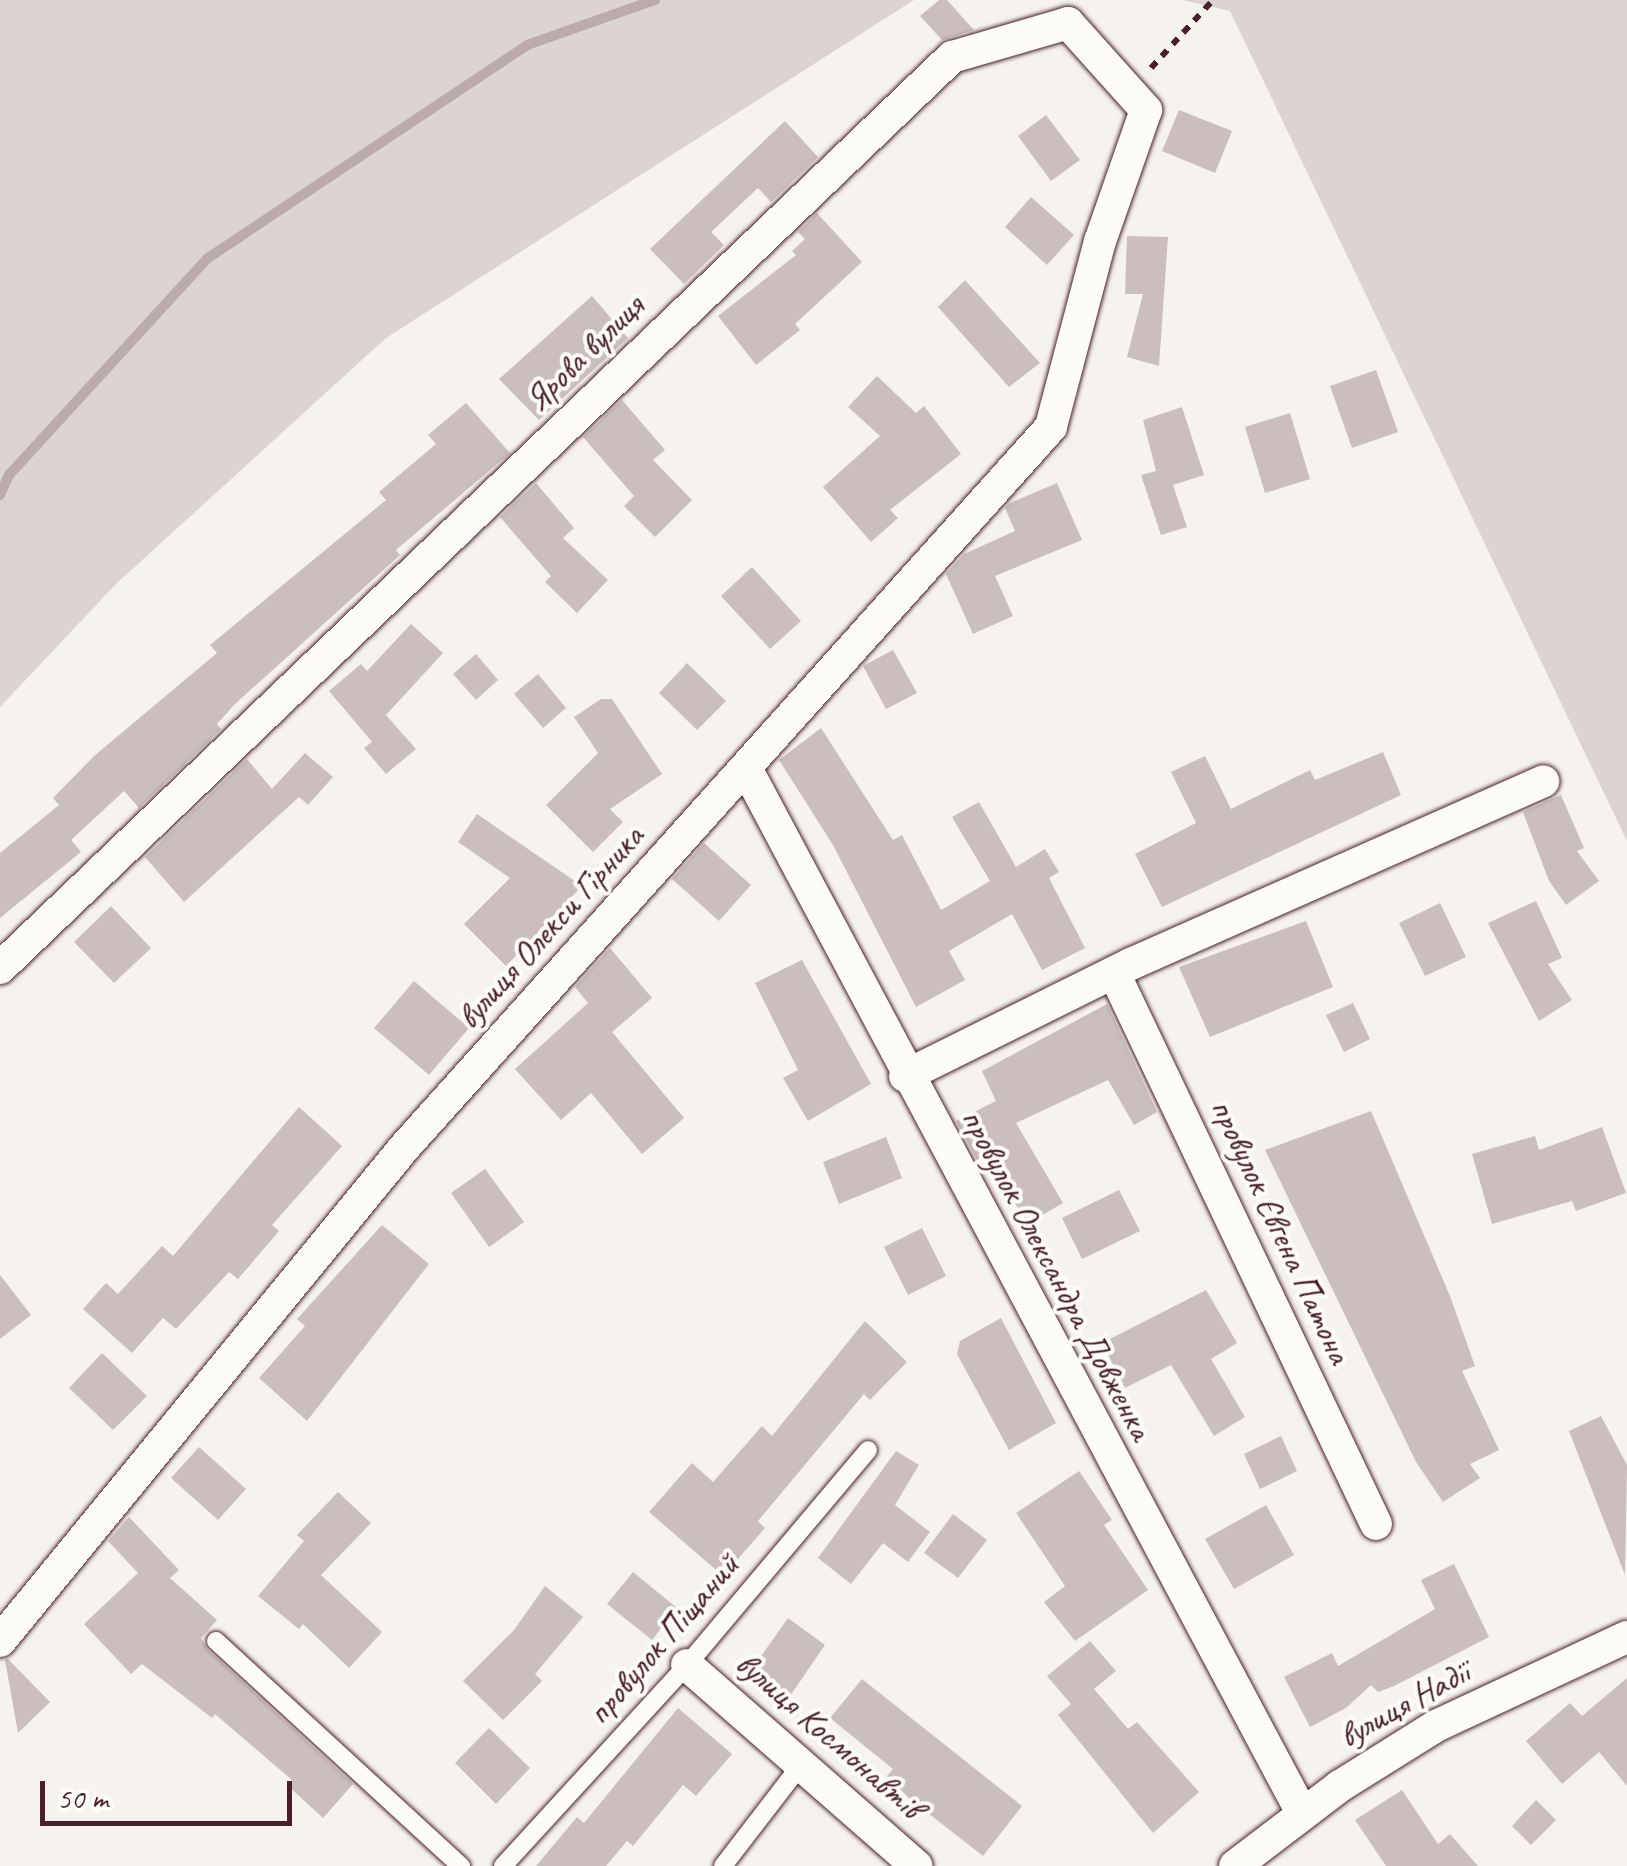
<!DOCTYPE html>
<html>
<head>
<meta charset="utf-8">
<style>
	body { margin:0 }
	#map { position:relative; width:1627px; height:1866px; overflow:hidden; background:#f6f3ef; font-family:Caveat,sans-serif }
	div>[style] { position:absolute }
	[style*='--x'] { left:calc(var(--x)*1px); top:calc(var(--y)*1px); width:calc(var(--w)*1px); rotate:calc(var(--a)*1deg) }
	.green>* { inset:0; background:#dcd4d2 }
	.stream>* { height:10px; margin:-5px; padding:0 5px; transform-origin:5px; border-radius:5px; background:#bbabac }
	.building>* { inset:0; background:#cbbfbe }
	.path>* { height:6px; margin-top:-3px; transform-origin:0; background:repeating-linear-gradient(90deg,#4a1f2b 0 8px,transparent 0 16px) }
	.roads { filter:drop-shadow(0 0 2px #4a1f2b) drop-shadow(0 0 2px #4a1f2b) }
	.service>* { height:18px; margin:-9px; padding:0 9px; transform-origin:9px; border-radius:9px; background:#fdfcf7 }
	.minor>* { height:32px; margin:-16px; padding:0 16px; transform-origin:16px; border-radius:16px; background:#fdfcf7 }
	span { translate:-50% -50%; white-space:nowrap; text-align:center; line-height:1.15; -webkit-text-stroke:8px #fdfcf7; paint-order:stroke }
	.street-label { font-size:35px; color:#4a1f2b }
	.scale { position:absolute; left:40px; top:1781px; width:252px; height:45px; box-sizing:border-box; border:5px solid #4a1f2b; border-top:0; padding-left:12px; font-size:30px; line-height:35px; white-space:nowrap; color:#4a1f2b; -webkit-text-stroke:8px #fdfcf7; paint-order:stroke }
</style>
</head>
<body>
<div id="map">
	<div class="green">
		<div style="clip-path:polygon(0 0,914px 0,386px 338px,116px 584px,0 707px)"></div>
		<div style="clip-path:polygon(1182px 0,1627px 0,1627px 841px,1230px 11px)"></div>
	</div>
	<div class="stream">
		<div style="--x:0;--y:495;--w:22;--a:-66"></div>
		<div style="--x:9;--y:475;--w:294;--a:-47.5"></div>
		<div style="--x:208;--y:258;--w:384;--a:-33.7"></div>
		<div style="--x:527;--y:45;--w:136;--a:-19.4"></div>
	</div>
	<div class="building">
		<div style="clip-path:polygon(939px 0,947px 0,974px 30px,942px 40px,920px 16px)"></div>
		<div style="clip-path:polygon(1179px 110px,1232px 131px,1215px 173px,1162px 151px)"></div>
		<div style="clip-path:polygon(1046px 115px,1080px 160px,1051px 181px,1018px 136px)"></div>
		<div style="clip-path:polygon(785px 121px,818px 157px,771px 202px,758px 188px,711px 232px,724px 245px,684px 284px,650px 249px)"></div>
		<div style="clip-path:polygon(1031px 197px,1074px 235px,1047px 265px,1005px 227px)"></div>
		<div style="clip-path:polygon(817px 213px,862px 262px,795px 324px,800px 330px,756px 365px,718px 316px,796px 255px,792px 251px,805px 239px,798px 232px)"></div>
		<div style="clip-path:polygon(1127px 236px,1168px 237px,1159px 366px,1127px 357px,1143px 294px,1125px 294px)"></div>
		<div style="clip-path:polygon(965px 280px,1040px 363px,1009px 387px,938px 307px)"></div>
		<div style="clip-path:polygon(592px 296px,628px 338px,539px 420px,499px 379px)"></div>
		<div style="clip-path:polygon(1376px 370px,1398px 432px,1352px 448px,1330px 386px)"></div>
		<div style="clip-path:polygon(877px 376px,916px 413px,924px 406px,961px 454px,890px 510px,898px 518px,871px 542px,823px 487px,880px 436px,848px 407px)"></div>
		<div style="clip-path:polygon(622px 400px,665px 450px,653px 460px,692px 500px,655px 537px,624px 506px,634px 496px,583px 437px)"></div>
		<div style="clip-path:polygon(466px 403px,510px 453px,396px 550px,400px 555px,234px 705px,217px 724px,221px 729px,139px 808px,124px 791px,71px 840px,81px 852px,0 918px,0 853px,59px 805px,53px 798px,94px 756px,217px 653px,210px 645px,386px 500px,379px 492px,436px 444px,428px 435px)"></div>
		<div style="clip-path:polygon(1182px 407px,1204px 475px,1173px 485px,1187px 527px,1161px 535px,1141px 475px,1156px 471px,1143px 420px)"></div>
		<div style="clip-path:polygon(1290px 413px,1310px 479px,1265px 493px,1245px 427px)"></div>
		<div style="clip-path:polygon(536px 483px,574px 528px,563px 538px,608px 580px,577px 613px,545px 582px,551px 576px,500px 517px)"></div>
		<div style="clip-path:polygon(1057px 483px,1082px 540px,995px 576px,1013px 616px,973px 634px,946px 574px,964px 554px,1015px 531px,1005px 508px,1010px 503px)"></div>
		<div style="clip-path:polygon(752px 567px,801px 621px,770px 649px,721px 596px)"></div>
		<div style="clip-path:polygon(411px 624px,443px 653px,386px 715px,416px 749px,386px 774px,364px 748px,372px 742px,329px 691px,361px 664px,367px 671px)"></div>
		<div style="clip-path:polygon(893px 650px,917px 693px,886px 709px,863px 666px)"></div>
		<div style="clip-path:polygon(476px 654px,498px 680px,476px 700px,453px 674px)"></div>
		<div style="clip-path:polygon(687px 663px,726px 701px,697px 730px,659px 693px)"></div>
		<div style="clip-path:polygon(538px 674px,566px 708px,543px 728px,514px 694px)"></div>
		<div style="clip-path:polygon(601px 699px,612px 699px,662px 774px,610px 809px,623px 822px,593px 852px,546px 805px,598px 753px,574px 717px)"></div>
		<div style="clip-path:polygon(821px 728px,893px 840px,902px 835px,941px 910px,990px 881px,952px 817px,979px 802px,1016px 867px,1045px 849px,1059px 872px,1049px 878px,1085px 948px,1042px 970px,1012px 914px,949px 951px,965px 980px,916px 1007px,833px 845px,779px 760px)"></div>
		<div style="clip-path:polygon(1383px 752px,1401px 795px,1162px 907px,1135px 854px,1196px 823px,1171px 772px,1205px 756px,1231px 809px,1310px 770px,1315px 780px)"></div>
		<div style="clip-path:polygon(305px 753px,333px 777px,308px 805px,299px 797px,184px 902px,145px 857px,247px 759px,272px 789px)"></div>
		<div style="clip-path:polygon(1561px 795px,1584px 848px,1577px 851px,1599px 881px,1566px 905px,1549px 881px,1523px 812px)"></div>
		<div style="clip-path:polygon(477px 814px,582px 886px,506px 966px,464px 924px,510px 878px,458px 842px)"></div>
		<div style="clip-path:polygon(704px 843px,751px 885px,719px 921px,672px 879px)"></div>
		<div style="clip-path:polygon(1536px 901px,1562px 958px,1548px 964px,1572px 1000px,1539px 1021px,1488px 923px)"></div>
		<div style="clip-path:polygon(1440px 903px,1466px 957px,1425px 976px,1399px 923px)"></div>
		<div style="clip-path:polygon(111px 906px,151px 948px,114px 983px,74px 942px)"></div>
		<div style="clip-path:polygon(1306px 921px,1333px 987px,1210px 1037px,1179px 967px)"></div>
		<div style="clip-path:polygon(610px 948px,652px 998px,612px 1032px,684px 1118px,642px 1154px,591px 1093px,561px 1120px,515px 1069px,588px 1003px,575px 987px)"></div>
		<div style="clip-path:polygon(802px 960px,871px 1084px,808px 1121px,783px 1078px,798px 1070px,755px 983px)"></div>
		<div style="clip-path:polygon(414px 981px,469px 1028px,429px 1075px,374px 1028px)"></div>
		<div style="clip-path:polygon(1353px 1003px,1370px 1039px,1344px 1052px,1326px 1015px)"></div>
		<div style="clip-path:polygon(1107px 1004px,1157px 1112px,1134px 1125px,1108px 1080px,1016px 1123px,1063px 1203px,1027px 1224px,987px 1154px,977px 1160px,956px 1121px,996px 1101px,982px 1071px)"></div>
		<div style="clip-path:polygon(299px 1107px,342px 1146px,272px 1225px,279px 1231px,238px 1279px,229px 1272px,176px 1329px,163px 1318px,132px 1353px,83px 1309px,106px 1283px,118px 1294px,162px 1246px,173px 1256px)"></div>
		<div style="clip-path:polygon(1371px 1111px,1450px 1296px,1475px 1366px,1462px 1371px,1499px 1450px,1470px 1464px,1480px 1478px,1443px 1502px,1416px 1462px,1265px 1150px)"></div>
		<div style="clip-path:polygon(1602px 1127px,1626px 1193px,1576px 1211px,1572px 1201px,1492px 1224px,1472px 1154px,1535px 1136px,1539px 1150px)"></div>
		<div style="clip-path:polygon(886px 1137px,902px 1178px,839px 1204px,823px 1162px)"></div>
		<div style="clip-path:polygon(485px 1169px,524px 1222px,489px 1247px,451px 1193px)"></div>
		<div style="clip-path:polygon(1119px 1190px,1140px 1231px,1082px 1259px,1062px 1218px)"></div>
		<div style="clip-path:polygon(382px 1225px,429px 1264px,307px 1421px,259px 1378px,305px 1326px,297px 1319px)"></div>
		<div style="clip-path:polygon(922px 1228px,946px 1276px,908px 1295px,884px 1247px)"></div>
		<div style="clip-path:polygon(0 1275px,31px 1315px,0 1339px)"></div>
		<div style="clip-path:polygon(1206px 1290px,1237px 1343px,1211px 1359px,1245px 1417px,1214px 1436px,1171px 1365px,1125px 1388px,1102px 1343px)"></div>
		<div style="clip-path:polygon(1001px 1318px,1056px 1423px,1009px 1450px,957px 1354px,960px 1341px)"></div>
		<div style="clip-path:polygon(865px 1321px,907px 1362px,870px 1400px,864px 1394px,758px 1521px,765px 1528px,723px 1576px,649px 1512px,692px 1463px,713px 1482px,762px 1426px,772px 1436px)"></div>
		<div style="clip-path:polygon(102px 1353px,147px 1396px,113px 1430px,69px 1388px)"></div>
		<div style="clip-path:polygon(1601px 1416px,1627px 1465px,1625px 1575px,1569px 1431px)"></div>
		<div style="clip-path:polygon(1281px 1436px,1297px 1471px,1260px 1489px,1244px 1454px)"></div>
		<div style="clip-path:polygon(199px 1447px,246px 1489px,218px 1520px,171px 1478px)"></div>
		<div style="clip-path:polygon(896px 1451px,919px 1465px,895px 1505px,930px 1532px,908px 1562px,883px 1543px,851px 1584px,818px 1558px)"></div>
		<div style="clip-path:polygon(1079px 1471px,1112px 1520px,1104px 1525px,1148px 1590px,1075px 1641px,1044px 1602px,1065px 1586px,1016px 1513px)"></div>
		<div style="clip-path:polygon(338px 1492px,371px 1523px,321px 1575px,382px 1632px,349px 1668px,303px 1624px,299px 1629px,258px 1596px,304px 1541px,297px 1535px)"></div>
		<div style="clip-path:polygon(1266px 1505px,1294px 1555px,1234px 1589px,1205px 1539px)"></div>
		<div style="clip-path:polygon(953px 1514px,987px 1540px,958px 1578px,924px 1553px)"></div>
		<div style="clip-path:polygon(129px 1517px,179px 1570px,170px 1578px,217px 1620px,201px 1638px,208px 1650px,353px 1784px,323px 1818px,287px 1785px,292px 1780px,215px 1714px,212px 1718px,142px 1664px,131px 1674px,84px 1624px,138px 1573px,108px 1541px)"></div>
		<div style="clip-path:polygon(1454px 1564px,1489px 1637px,1394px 1686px,1378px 1692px,1371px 1685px,1346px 1708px,1310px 1727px,1284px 1677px,1332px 1653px,1338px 1666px,1435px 1609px,1421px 1580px)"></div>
		<div style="clip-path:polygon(633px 1572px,677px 1608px,652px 1640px,607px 1604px)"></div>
		<div style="clip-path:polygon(545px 1586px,583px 1617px,535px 1674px,542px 1681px,503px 1720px,463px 1681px,514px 1630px)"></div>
		<div style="clip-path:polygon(788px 1618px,825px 1645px,790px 1696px,752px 1669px)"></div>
		<div style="clip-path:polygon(1090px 1641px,1116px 1671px,1094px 1689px,1128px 1729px,1137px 1722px,1199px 1792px,1153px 1833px,1058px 1715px,1071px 1704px,1047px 1676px)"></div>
		<div style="clip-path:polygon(8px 1659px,50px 1702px,18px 1733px,5px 1660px)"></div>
		<div style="clip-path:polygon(1627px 1678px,1627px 1786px,1599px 1752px,1562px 1784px,1526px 1741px,1570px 1703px,1582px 1716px)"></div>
		<div style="clip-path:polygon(862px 1679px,1022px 1806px,983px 1856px,910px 1799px,887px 1776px,893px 1769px,830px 1718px)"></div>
		<div style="clip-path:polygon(678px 1708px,732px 1754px,696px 1796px,683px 1785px,633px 1846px,627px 1841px,606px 1866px,536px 1866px,577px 1817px,584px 1823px)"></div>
		<div style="clip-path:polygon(489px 1728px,530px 1768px,496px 1804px,455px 1763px)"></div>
		<div style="clip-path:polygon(1402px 1790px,1438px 1844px,1450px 1834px,1478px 1866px,1386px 1866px,1355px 1820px)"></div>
		<div style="clip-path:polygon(1536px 1800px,1556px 1820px,1531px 1845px,1512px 1826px)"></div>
	</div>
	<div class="path">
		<div style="--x:1151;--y:68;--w:92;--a:-47.6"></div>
	</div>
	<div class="roads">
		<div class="service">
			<div style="--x:216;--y:1641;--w:333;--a:42.6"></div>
			<div style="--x:503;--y:1866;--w:273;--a:-47.5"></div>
			<div style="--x:687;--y:1665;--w:281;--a:-49.9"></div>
			<div style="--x:723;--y:1866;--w:126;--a:-52.4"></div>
		</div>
		<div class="minor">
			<div style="--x:747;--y:770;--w:1181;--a:61.98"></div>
			<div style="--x:0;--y:968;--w:1318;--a:-43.74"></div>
			<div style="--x:952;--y:57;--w:121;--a:-16.3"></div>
			<div style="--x:1068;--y:23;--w:117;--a:48.1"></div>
			<div style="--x:1146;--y:110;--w:139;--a:109.3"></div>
			<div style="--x:1100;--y:241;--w:192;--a:104.8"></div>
			<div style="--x:1051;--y:427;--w:970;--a:131.91"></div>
			<div style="--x:403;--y:1149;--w:636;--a:129.32"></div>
			<div style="--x:1114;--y:973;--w:610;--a:64.57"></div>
			<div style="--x:905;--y:1076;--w:252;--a:-26.4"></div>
			<div style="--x:1131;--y:964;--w:451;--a:-23.9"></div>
			<div style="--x:687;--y:1665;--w:305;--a:41.2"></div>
			<div style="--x:1235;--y:1866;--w:132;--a:-37.3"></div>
			<div style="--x:1340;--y:1786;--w:113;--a:-32"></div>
			<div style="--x:1436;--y:1726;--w:211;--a:-25"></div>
		</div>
	</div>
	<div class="street-label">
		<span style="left:584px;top:353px;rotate:-44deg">Ярова вулиця</span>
		<span style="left:550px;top:927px;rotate:-48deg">вулиця Олекси Гірника</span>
		<span style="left:1281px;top:1231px;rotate:65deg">провулок Євгена Патона</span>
		<span style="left:1057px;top:1274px;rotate:62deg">провулок Олександра Довженка</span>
		<span style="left:663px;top:1639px;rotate:-49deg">провулок Піщаний</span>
		<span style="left:1404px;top:1704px;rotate:-29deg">вулиця Надії</span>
		<span style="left:829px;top:1735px;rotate:41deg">вулиця Космонавтів</span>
	</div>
	<div class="scale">50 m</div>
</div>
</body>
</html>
